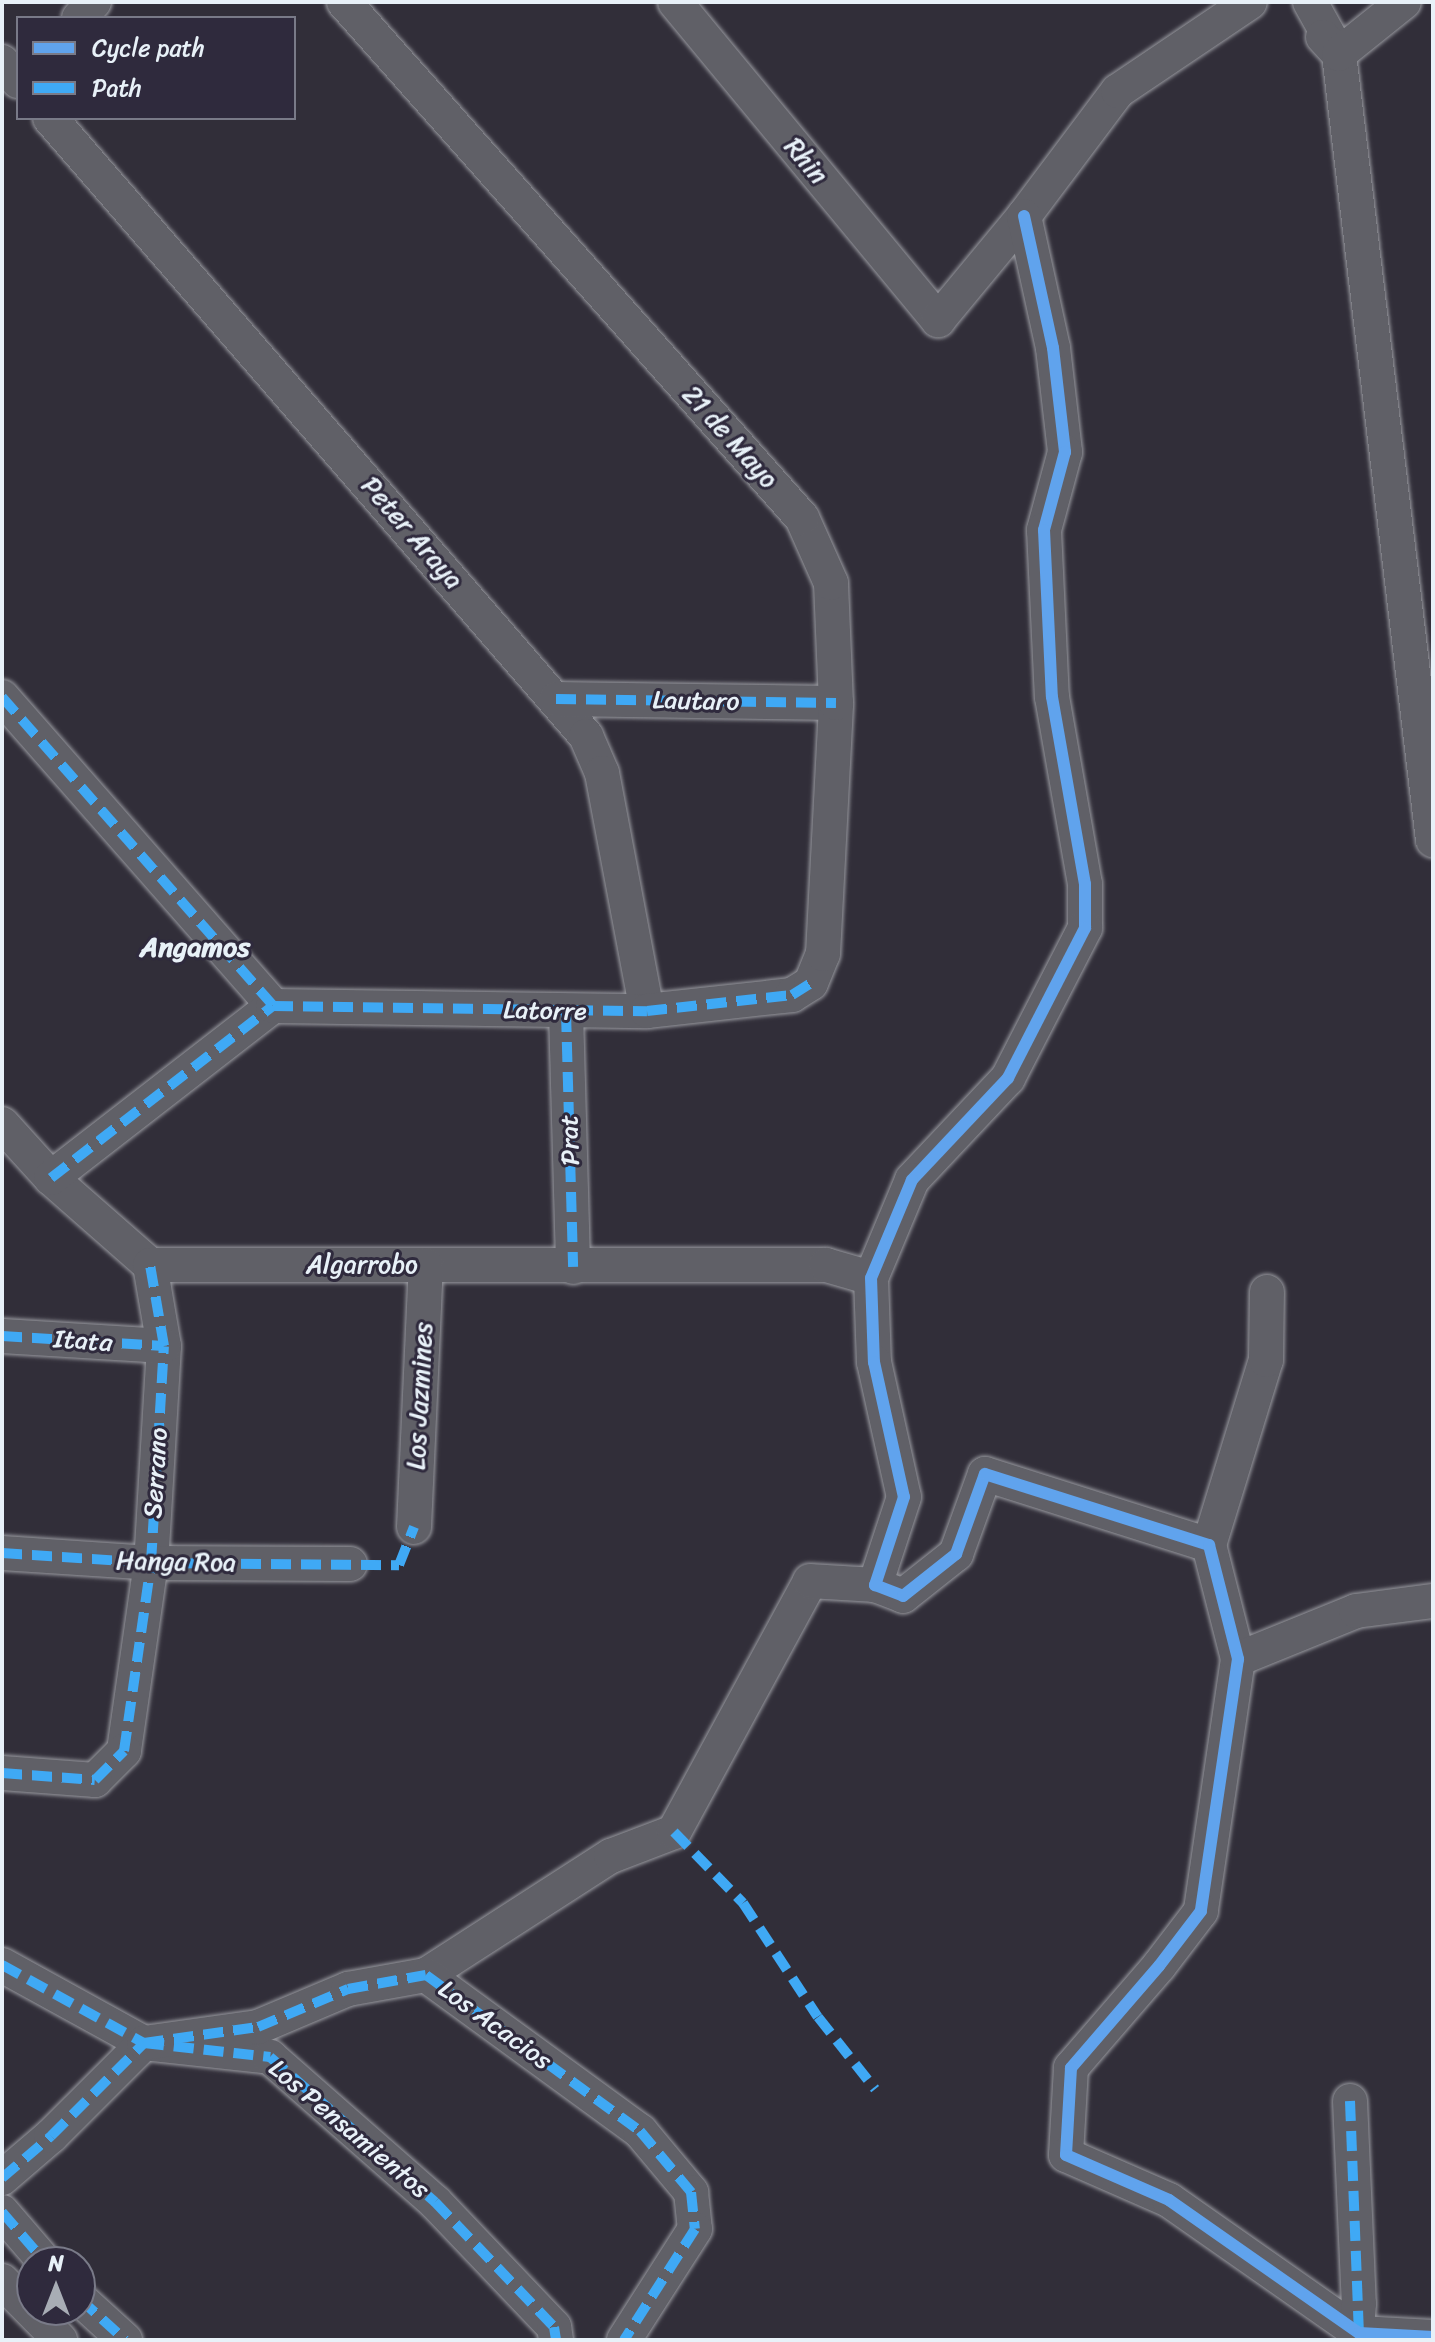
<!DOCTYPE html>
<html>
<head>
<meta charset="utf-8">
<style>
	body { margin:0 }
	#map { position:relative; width:1435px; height:2342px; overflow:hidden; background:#312e39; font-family:Sriracha,sans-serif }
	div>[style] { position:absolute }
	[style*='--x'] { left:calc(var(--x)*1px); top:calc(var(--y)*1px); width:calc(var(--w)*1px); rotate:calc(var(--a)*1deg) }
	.roads { filter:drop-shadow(0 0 2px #98999f) drop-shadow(0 0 2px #98999f) }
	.street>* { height:34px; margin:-17px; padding:0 17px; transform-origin:17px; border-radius:17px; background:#606067 }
	.quiet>* { height:10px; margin-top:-5px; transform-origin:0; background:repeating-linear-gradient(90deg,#3fa9f5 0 20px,transparent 0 30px) }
	.cycleway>* { height:12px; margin:-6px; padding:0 6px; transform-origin:6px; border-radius:6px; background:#60a3ed }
	span { translate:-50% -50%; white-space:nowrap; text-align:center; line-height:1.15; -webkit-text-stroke:6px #2f2a3d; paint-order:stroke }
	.street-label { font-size:26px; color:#e8f1f8 }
	.neighbourhood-label { font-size:28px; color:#e8f1f8; font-weight:700 }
	.frame { position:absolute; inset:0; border:4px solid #e8f1f8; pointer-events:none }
	.legend { position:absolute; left:16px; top:16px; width:280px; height:104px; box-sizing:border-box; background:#2f2a3d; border:2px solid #797a88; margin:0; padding:10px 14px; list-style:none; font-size:24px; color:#e8f1f8 }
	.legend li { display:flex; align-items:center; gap:16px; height:40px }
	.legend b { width:40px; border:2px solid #797a88 }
	.north { position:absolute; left:16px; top:2246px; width:80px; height:80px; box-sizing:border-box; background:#2f2a3d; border:2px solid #797a88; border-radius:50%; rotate:0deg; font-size:22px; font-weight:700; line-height:32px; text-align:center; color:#e8f1f8 }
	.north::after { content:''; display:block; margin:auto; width:28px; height:36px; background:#a8adb5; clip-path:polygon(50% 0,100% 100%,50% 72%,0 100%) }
</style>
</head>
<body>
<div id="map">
	<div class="roads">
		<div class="street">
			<div style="--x:675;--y:2;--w:413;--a:50.4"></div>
			<div style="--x:938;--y:320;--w:135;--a:-50.4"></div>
			<div style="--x:1024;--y:216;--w:156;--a:-53.1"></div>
			<div style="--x:1118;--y:91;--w:159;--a:-34"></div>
			<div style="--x:1310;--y:2;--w:60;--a:60.9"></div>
			<div style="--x:1339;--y:54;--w:792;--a:83.18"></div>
			<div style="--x:79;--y:18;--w:22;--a:-47"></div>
			<div style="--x:1323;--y:37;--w:23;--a:47"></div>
			<div style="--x:1339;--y:54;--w:83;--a:-38.7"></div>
			<div style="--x:2;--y:62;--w:25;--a:50"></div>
			<div style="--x:50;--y:118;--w:818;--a:49.06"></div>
			<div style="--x:586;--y:736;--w:40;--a:66.6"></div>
			<div style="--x:602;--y:773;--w:242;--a:79.3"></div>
			<div style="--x:1024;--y:216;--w:135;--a:77.6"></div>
			<div style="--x:1053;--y:348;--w:105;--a:83.4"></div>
			<div style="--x:1065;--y:452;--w:81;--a:105.1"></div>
			<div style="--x:1044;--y:530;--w:167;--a:87.3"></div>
			<div style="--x:1052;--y:697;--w:190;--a:80"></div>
			<div style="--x:1085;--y:884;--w:44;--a:90"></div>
			<div style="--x:1085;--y:928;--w:169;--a:117.2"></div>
			<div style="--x:1008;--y:1078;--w:140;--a:133.3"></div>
			<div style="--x:912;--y:1180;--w:106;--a:112.7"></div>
			<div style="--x:871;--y:1278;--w:84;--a:88"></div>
			<div style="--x:874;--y:1362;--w:138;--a:77.5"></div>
			<div style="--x:904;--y:1497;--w:93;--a:108.2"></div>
			<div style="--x:875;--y:1585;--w:30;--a:21"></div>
			<div style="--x:903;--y:1596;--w:68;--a:-38.4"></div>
			<div style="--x:956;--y:1554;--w:85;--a:-70.1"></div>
			<div style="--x:985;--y:1474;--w:235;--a:17.6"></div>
			<div style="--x:1209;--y:1545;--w:118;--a:75.7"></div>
			<div style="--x:1238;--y:1659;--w:255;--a:98.4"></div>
			<div style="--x:1201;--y:1911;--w:69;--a:127.4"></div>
			<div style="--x:1159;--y:1966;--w:135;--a:130.8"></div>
			<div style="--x:1071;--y:2068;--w:87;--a:93.3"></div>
			<div style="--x:1066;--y:2155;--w:112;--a:23.6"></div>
			<div style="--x:1169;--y:2200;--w:232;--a:35"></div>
			<div style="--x:1359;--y:2333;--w:74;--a:3.1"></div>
			<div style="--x:2;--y:697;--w:411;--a:48.7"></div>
			<div style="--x:556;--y:699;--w:280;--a:0.8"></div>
			<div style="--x:566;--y:1012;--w:255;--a:88.4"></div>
			<div style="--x:2;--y:1124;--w:73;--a:47.8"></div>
			<div style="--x:51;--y:1178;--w:132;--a:41.3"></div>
			<div style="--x:150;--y:1265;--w:82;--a:80.2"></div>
			<div style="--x:164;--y:1346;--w:217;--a:93.4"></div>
			<div style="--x:151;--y:1563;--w:190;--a:98.2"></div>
			<div style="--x:124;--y:1751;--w:41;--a:135"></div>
			<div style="--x:95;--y:1780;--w:93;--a:-175.7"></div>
			<div style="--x:51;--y:1178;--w:281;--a:-37.8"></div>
			<div style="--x:273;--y:1006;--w:374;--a:0.8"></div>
			<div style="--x:647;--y:1011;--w:146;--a:-6.3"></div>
			<div style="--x:792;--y:995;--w:22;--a:-32"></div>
			<div style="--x:811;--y:983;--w:31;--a:-68"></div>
			<div style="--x:823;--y:954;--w:251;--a:-87"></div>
			<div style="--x:836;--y:703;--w:120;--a:-92.4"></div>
			<div style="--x:831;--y:583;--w:71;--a:-114"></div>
			<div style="--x:802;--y:518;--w:690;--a:-131.59"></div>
			<div style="--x:150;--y:1265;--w:676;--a:0"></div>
			<div style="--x:826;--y:1265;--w:47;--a:16.1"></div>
			<div style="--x:2;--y:1336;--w:162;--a:3.5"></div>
			<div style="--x:414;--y:1527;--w:262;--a:-87.4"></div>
			<div style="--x:1209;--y:1545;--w:194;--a:-72.9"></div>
			<div style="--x:1266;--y:1360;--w:68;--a:-89.2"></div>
			<div style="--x:2;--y:1553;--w:149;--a:3.8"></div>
			<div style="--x:151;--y:1563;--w:199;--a:0.3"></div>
			<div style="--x:1238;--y:1659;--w:127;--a:-22.1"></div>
			<div style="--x:1356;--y:1611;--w:78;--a:-7.4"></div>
			<div style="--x:2;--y:1965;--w:162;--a:28.8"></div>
			<div style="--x:144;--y:2043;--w:127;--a:6.3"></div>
			<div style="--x:270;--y:2057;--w:220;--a:41.3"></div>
			<div style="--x:435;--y:2202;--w:173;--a:46.4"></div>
			<div style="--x:554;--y:2327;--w:13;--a:81"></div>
			<div style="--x:426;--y:1975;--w:220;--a:-32.8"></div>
			<div style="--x:611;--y:1856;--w:67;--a:-20.9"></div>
			<div style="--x:674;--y:1832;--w:285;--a:-61.5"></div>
			<div style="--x:810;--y:1581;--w:65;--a:3.5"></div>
			<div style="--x:1350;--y:2101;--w:203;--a:87.5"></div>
			<div style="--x:1359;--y:2304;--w:36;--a:95"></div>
			<div style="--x:2;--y:2178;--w:65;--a:-40.6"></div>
			<div style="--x:51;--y:2136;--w:132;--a:-45"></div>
			<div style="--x:144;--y:2043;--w:115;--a:-8"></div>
			<div style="--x:258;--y:2027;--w:98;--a:-22.9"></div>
			<div style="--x:348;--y:1989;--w:79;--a:-10.2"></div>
			<div style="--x:426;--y:1975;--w:265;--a:36.1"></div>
			<div style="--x:640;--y:2131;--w:80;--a:50.1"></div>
			<div style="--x:691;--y:2192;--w:37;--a:84"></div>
			<div style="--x:695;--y:2229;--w:132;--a:122.6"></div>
			<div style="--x:2;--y:2212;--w:66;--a:49.3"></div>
			<div style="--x:2;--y:2281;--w:83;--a:45.5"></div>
			<div style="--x:80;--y:2299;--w:61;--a:42.3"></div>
		</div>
	</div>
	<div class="quiet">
		<div style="--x:2;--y:697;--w:411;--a:48.7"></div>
		<div style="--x:556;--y:699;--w:280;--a:0.8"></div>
		<div style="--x:566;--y:1012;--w:255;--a:88.4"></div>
		<div style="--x:51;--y:1178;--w:281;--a:-37.8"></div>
		<div style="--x:273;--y:1006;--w:374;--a:0.8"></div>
		<div style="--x:647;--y:1011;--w:146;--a:-6.3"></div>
		<div style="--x:792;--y:995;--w:22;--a:-32"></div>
		<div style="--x:2;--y:1336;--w:162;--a:3.5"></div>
		<div style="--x:2;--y:1553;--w:149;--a:3.8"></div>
		<div style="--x:151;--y:1563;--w:248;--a:0.5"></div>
		<div style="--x:399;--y:1565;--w:41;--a:-68.5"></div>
		<div style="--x:2;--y:1773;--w:93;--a:4.3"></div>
		<div style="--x:95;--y:1780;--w:41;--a:-45"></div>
		<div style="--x:124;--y:1751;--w:190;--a:-81.8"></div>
		<div style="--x:151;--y:1563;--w:217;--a:-86.6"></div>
		<div style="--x:164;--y:1346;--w:82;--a:-99.8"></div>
		<div style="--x:674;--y:1832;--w:99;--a:45.8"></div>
		<div style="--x:743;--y:1903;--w:136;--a:56.7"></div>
		<div style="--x:818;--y:2017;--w:92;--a:51.6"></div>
		<div style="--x:2;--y:1965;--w:162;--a:28.8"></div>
		<div style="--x:144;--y:2043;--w:127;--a:6.3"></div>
		<div style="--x:270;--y:2057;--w:220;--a:41.3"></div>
		<div style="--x:435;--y:2202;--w:173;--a:46.4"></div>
		<div style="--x:554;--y:2327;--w:13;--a:81"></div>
		<div style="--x:1350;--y:2101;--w:232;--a:87.8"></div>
		<div style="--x:2;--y:2178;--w:65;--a:-40.6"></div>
		<div style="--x:51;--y:2136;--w:132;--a:-45"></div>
		<div style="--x:144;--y:2043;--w:115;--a:-8"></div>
		<div style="--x:258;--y:2027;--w:98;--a:-22.9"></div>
		<div style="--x:348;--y:1989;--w:79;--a:-10.2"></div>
		<div style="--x:426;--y:1975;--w:265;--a:36.1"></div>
		<div style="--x:640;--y:2131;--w:80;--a:50.1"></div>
		<div style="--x:691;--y:2192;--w:37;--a:84"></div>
		<div style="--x:695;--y:2229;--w:132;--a:122.6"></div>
		<div style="--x:2;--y:2212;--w:66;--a:49.3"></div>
		<div style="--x:80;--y:2299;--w:61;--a:42.3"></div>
	</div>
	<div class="cycleway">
		<div style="--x:1024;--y:216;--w:135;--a:77.6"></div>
		<div style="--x:1053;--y:348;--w:105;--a:83.4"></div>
		<div style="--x:1065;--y:452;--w:81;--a:105.1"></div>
		<div style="--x:1044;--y:530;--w:167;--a:87.3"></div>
		<div style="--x:1052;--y:697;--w:190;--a:80"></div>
		<div style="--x:1085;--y:884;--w:44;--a:90"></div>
		<div style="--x:1085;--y:928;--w:169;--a:117.2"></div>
		<div style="--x:1008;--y:1078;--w:140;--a:133.3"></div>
		<div style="--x:912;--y:1180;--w:106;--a:112.7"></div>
		<div style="--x:871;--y:1278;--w:84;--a:88"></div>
		<div style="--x:874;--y:1362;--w:138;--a:77.5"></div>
		<div style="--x:904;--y:1497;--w:93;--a:108.2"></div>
		<div style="--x:875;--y:1585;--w:30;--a:21"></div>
		<div style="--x:903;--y:1596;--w:68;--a:-38.4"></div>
		<div style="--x:956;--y:1554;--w:85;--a:-70.1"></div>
		<div style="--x:985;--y:1474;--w:235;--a:17.6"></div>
		<div style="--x:1209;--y:1545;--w:118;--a:75.7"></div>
		<div style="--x:1238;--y:1659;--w:255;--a:98.4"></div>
		<div style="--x:1201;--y:1911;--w:69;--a:127.4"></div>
		<div style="--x:1159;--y:1966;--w:135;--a:130.8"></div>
		<div style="--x:1071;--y:2068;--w:87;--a:93.3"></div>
		<div style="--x:1066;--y:2155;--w:112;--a:23.6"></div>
		<div style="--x:1169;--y:2200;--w:232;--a:35"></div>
		<div style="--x:1359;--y:2333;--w:74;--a:3.1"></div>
	</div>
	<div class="street-label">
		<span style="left:806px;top:161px;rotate:50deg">Rhin</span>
		<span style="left:730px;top:437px;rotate:48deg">21 de Mayo</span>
		<span style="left:412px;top:533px;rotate:49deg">Peter Araya</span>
		<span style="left:696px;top:701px;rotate:1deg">Lautaro</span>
		<span style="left:545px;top:1011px;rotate:1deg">Latorre</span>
		<span style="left:570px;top:1140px;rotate:-92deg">Prat</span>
		<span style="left:362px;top:1265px">Algarrobo</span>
		<span style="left:83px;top:1341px;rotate:4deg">Itata</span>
		<span style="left:420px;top:1396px;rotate:-87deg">Los Jazmines</span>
		<span style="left:156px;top:1473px;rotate:-86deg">Serrano</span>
		<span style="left:176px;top:1562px;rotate:1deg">Hanga Roa</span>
		<span style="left:495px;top:2025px;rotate:36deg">Los Acacios</span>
		<span style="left:349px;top:2129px;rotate:40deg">Los Pensamientos</span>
	</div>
	<div class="neighbourhood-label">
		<span style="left:195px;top:947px">Angamos</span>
	</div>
	<div class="frame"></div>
	<ul class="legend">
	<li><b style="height:10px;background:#60a3ed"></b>Cycle path</li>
	<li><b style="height:10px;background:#3fa9f5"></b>Path</li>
	</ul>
	<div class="north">N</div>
</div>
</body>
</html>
